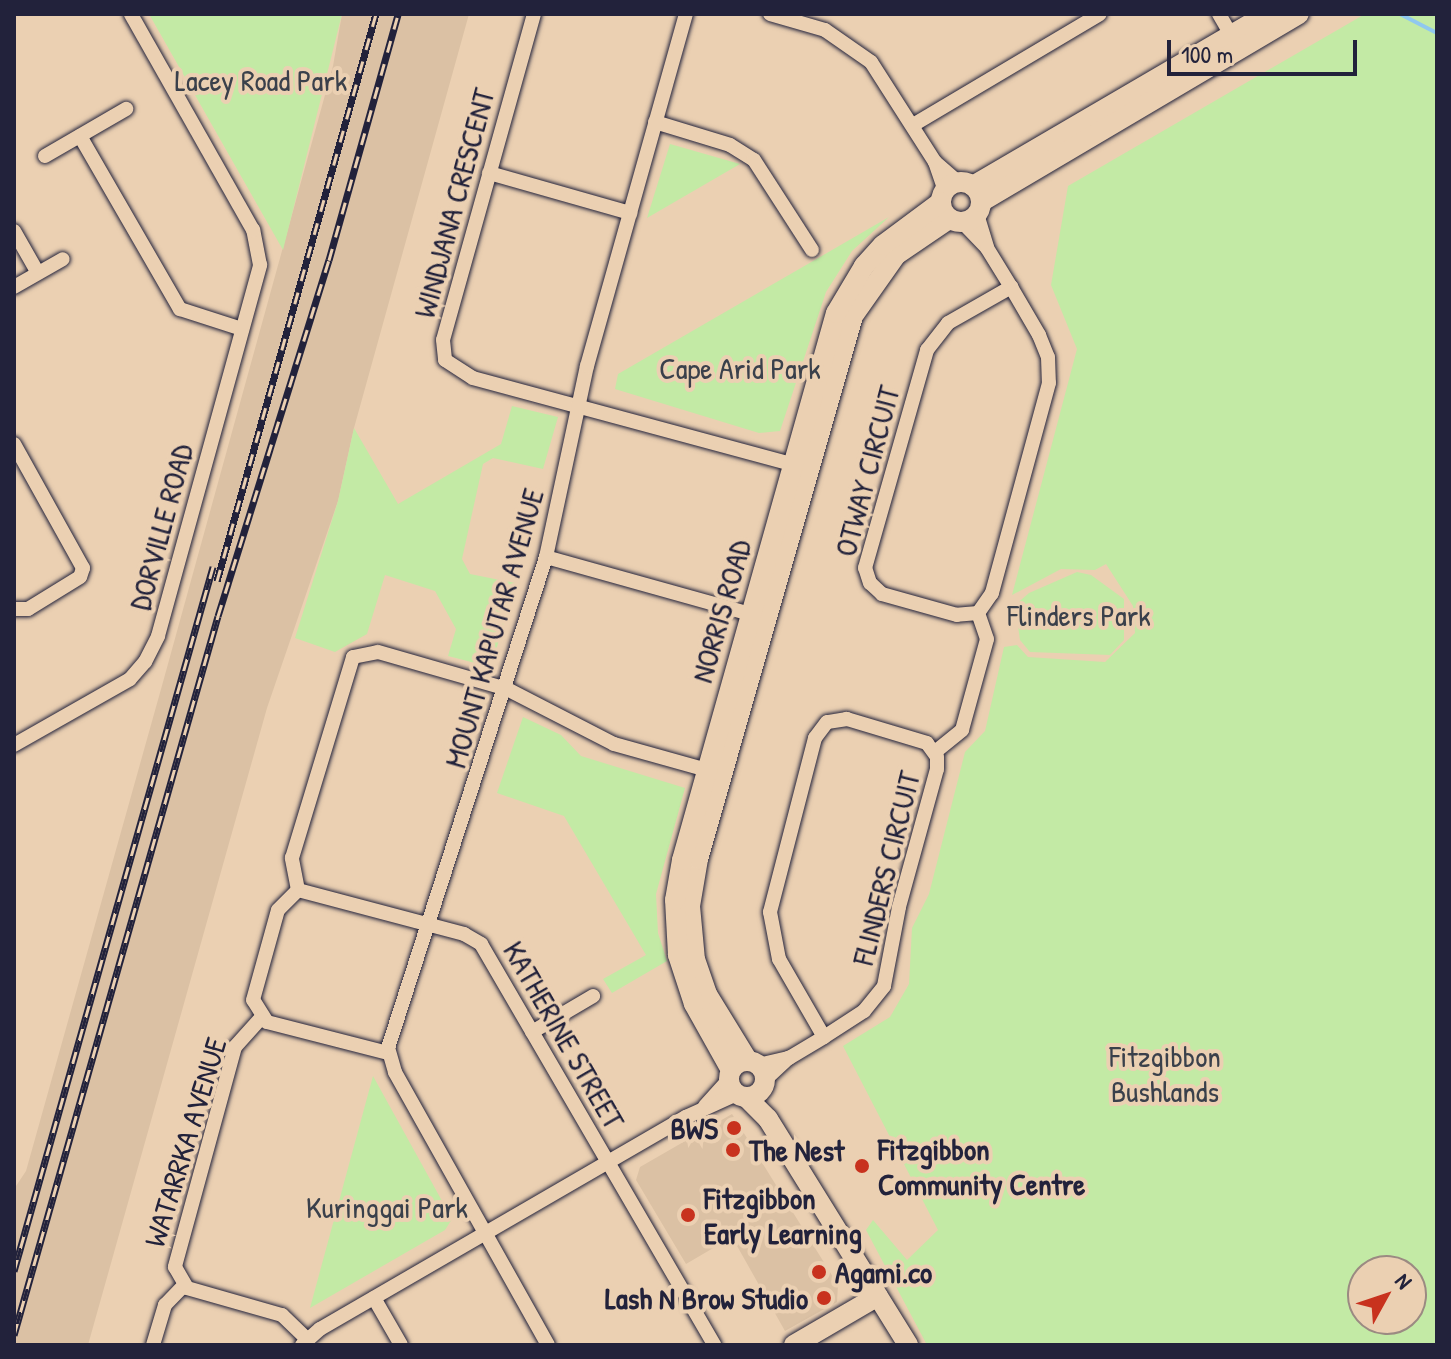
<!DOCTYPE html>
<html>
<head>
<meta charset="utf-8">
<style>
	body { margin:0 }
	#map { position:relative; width:1451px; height:1359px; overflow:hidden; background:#ebd0b2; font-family:"Patrick Hand",sans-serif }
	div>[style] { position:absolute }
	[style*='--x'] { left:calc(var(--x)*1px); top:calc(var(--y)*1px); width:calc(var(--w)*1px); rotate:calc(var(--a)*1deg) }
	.built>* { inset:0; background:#dbc1a4 }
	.green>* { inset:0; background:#c3eaa5 }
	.stream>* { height:4px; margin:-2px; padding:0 2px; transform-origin:2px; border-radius:2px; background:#90c8ef }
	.roads { filter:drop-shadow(0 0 2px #22223b) drop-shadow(0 0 2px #22223b) }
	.street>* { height:14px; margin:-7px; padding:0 7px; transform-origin:7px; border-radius:7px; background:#ebd0b2 }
	.secondary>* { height:20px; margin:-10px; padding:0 10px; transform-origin:10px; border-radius:10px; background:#ebd0b2 }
	.secondary>.ring { margin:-10px; padding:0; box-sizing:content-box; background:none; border:20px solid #ebd0b2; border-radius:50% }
	.rail>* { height:7px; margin-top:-3.5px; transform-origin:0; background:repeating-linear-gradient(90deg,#ebd0b2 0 12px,#22223b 0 24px); box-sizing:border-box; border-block:2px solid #22223b }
	.dots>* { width:22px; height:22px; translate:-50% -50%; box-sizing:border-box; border:4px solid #ebd0b2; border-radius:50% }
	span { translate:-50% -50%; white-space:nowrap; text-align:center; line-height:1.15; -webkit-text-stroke:8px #ebd0b2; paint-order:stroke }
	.park-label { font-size:30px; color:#3a404b }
	.street-label { font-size:30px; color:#22223b }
	.poi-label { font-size:30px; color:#22223b; font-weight:700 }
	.right { translate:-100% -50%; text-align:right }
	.left { translate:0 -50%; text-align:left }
	.frame { position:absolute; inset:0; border:16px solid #22223b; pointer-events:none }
	.north { position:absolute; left:1347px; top:1255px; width:80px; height:80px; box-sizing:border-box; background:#ebd0b2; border:2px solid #9b8a82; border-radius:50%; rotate:50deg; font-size:22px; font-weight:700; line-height:32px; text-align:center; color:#22223b }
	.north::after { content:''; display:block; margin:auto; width:28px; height:36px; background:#c8321e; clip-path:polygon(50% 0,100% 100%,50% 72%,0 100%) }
	.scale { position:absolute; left:1167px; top:40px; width:190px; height:36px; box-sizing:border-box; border:4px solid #22223b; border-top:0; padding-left:10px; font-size:24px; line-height:28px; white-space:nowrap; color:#22223b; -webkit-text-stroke:6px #ebd0b2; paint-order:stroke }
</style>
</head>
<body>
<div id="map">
	<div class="built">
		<div style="clip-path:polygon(342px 14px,469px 14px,354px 428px,338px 501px,267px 708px,88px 1345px,14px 1345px,14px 1189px,26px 1171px,163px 682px,333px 66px)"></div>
		<div style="clip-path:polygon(732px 1114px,838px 1285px,837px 1302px,785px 1331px,732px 1237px,686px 1264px,636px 1180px,640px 1167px)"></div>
	</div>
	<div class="green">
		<div style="clip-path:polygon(149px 14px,342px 14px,283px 250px)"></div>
		<div style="clip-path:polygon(evenodd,1365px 14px,1437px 14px,1437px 1345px,927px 1345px,866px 1230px,873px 1220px,907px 1260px,938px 1230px,843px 1046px,890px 1017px,909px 984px,912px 928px,929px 894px,965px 752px,985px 731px,1004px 647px,1017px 645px,1028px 657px,1105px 662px,1135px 633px,1133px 606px,1106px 564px,1095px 570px,1061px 569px,1012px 595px,1077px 349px,1051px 285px,1068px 186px,1365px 14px,1363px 1271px,1411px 1271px,1411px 1319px,1363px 1319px,1363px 1271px)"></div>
		<div style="clip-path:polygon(670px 144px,740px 164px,647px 218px)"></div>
		<div style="clip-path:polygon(889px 217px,852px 251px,826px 292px,780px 431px,759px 433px,615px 389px,618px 374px)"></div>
		<div style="clip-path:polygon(512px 406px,558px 417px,543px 469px,493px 458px,483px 464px,462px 559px,470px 574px,515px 583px,495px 654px,479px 664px,448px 656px,456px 629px,435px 591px,385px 575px,367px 634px,335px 652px,295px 638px,338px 501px,354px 428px,398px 504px,501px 444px)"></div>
		<div style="clip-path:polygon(1077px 572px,1091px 575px,1124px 599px,1124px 640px,1110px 655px,1030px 652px,1020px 640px,1015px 605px,1029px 593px)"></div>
		<div style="clip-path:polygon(523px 717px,561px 735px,581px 756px,685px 788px,656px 894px,658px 933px,667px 961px,612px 993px,603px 979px,646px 955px,564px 816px,497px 793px)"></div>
		<div style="clip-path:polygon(373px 1076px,452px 1219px,445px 1230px,310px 1308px)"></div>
	</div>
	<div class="stream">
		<div style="--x:1400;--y:14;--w:42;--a:27.2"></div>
	</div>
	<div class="roads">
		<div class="street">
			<div style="--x:534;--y:14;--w:338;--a:105.6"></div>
			<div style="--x:443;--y:340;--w:20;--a:84"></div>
			<div style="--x:445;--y:360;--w:33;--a:33"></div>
			<div style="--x:473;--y:378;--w:339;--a:15.1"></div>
			<div style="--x:770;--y:14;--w:57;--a:16.2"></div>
			<div style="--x:825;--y:30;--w:56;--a:34.8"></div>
			<div style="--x:871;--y:62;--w:119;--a:57.4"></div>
			<div style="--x:935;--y:162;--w:31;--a:71"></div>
			<div style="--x:1219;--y:14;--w:24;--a:60"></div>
			<div style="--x:655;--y:122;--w:78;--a:17"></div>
			<div style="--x:730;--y:145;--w:28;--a:32"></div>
			<div style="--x:754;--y:160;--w:107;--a:57.2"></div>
			<div style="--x:913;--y:125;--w:217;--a:-30.7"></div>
			<div style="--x:80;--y:136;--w:200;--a:60"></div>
			<div style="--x:180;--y:309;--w:65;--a:17.9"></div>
			<div style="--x:45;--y:156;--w:94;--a:-30.1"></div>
			<div style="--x:935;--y:162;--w:32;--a:41"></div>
			<div style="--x:489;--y:173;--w:147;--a:15.8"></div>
			<div style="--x:977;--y:214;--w:34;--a:73"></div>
			<div style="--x:962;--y:222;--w:36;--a:46"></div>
			<div style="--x:987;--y:248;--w:46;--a:58.4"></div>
			<div style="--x:1011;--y:287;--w:56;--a:59.7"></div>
			<div style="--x:1039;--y:335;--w:24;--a:68"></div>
			<div style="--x:1048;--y:357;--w:26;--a:88"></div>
			<div style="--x:1049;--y:383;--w:218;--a:105.2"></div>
			<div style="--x:992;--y:593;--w:24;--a:125"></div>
			<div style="--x:978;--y:613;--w:21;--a:175"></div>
			<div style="--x:957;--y:615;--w:78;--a:-164.4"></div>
			<div style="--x:882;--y:594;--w:16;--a:-137"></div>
			<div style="--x:870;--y:583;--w:16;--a:-108"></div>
			<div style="--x:865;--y:568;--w:227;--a:-74.1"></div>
			<div style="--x:927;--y:350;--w:34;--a:-52"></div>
			<div style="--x:948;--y:323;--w:73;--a:-29.7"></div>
			<div style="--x:14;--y:231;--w:48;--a:60.3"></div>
			<div style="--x:14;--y:287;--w:56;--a:-29.7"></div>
			<div style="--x:14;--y:444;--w:142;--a:60.9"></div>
			<div style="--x:83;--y:568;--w:9;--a:108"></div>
			<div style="--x:80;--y:577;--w:61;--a:148.4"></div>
			<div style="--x:28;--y:609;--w:14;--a:180"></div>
			<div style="--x:546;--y:557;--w:219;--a:15.6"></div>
			<div style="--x:14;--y:745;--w:133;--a:-29.6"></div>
			<div style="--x:130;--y:679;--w:23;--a:-49"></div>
			<div style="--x:145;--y:662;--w:29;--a:-63"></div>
			<div style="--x:158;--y:636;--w:385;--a:-74.6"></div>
			<div style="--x:260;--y:265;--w:36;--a:-101"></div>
			<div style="--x:253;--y:230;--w:248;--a:-119.5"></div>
			<div style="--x:935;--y:752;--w:35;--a:-39"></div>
			<div style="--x:962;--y:730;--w:94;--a:-74.6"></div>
			<div style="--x:987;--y:639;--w:28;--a:-109"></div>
			<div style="--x:298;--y:890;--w:172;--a:14.8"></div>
			<div style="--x:464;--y:934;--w:20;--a:30"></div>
			<div style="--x:481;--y:944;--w:464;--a:59.8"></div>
			<div style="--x:261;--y:1018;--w:39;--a:132"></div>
			<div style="--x:235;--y:1047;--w:228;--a:105.3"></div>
			<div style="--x:175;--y:1267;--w:24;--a:60"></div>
			<div style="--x:187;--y:1288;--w:99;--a:15.9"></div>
			<div style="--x:282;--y:1315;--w:35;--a:44"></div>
			<div style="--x:532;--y:1032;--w:71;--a:-30.5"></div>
			<div style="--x:388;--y:1053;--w:125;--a:-165.6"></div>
			<div style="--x:267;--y:1022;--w:26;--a:-122"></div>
			<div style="--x:253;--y:1000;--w:93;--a:-74.5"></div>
			<div style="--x:278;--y:910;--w:28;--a:-45"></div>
			<div style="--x:298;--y:890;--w:33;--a:-101"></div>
			<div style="--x:292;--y:858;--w:210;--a:-73.1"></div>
			<div style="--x:353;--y:657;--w:25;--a:-11"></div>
			<div style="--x:378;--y:652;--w:134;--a:16"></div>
			<div style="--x:507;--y:689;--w:120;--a:27.2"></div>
			<div style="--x:614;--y:744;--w:104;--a:15.6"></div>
			<div style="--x:758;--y:1065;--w:32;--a:-13"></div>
			<div style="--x:765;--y:1080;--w:33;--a:-43"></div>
			<div style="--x:789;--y:1058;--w:41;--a:-31"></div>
			<div style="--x:824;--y:1037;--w:48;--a:-33"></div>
			<div style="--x:864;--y:1011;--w:32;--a:-51"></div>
			<div style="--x:884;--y:986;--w:80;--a:-79.2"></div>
			<div style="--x:899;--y:907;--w:143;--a:-74.6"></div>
			<div style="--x:937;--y:769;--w:12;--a:-90"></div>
			<div style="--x:937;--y:757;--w:17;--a:-126"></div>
			<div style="--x:927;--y:743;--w:84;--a:-163.3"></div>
			<div style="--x:847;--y:719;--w:20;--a:171"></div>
			<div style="--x:827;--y:722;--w:20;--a:127"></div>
			<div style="--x:815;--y:738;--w:180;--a:104.5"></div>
			<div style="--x:770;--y:912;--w:48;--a:79.2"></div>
			<div style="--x:779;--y:959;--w:90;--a:60"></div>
			<div style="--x:705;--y:1106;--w:36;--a:-48"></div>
			<div style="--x:374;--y:1298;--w:54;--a:60.1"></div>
			<div style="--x:153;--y:1345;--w:42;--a:-73.3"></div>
			<div style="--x:165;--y:1305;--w:28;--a:-46"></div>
			<div style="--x:302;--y:1345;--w:24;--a:-42"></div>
			<div style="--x:320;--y:1329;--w:423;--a:-30.1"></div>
			<div style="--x:686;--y:1117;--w:56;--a:-24.3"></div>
			<div style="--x:548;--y:1345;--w:313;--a:-119.3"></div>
			<div style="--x:395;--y:1072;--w:25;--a:-106"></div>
			<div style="--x:388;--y:1048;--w:516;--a:-72.16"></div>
			<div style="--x:546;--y:557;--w:195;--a:-77.9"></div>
			<div style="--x:587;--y:366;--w:366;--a:-74.3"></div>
		</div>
		<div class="secondary">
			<div class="ring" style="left:941px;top:182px;width:20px;height:20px"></div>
			<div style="--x:973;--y:186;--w:341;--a:-30.3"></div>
			<div style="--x:981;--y:202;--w:369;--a:-30.6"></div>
			<div class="ring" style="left:729px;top:1061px;width:16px;height:16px"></div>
			<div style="--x:748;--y:1061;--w:79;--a:-121.5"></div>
			<div style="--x:707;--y:994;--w:36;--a:-109"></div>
			<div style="--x:695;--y:960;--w:54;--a:-95.3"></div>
			<div style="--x:690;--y:906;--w:48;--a:-80.3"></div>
			<div style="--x:698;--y:859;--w:565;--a:-74.07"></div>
			<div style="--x:853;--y:316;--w:75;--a:-54.8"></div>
			<div style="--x:896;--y:255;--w:64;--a:-34.2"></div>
			<div style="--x:731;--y:1070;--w:76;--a:-119.3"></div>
			<div style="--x:694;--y:1004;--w:52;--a:-108.1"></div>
			<div style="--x:678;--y:955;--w:55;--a:-93.1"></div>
			<div style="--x:675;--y:900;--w:41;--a:-80.1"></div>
			<div style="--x:682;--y:860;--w:568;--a:-74.28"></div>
			<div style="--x:836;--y:313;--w:55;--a:-59.2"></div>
			<div style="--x:864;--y:266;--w:28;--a:-48"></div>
			<div style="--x:883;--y:245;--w:72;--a:-36.6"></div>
			<div style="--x:746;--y:1097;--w:31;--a:45"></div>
			<div style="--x:768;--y:1119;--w:266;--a:58.2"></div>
			<div style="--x:794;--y:1345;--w:97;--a:-30.3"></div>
		</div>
	</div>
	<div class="rail">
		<div style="--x:217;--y:581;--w:589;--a:-74.34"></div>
		<div style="--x:14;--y:1271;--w:732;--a:-74.22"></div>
		<div style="--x:14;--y:1335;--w:747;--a:-74.16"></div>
		<div style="--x:218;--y:616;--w:373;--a:-72.7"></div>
		<div style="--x:329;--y:260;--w:255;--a:-74.3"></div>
	</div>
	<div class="dots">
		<div style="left:734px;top:1128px;background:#c8321e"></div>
		<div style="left:733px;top:1150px;background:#c8321e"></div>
		<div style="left:862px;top:1166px;background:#c8321e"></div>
		<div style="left:688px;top:1215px;background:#c8321e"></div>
		<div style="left:819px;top:1272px;background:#c8321e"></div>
		<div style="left:824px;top:1298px;background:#c8321e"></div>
	</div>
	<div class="park-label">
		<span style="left:261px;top:80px">Lacey Road Park</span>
		<span style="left:740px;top:368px">Cape Arid Park</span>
		<span style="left:1079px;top:615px">Flinders Park</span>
		<span style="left:1165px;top:1073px">Fitzgibbon<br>Bushlands</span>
		<span style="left:387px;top:1207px">Kuringgai Park</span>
	</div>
	<div class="street-label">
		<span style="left:454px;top:203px;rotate:-75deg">WINDJANA CRESCENT</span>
		<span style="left:867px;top:471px;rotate:-75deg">OTWAY CIRCUIT</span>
		<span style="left:161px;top:527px;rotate:-75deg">DORVILLE ROAD</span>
		<span style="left:721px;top:611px;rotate:-74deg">NORRIS ROAD</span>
		<span style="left:494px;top:628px;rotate:-74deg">MOUNT KAPUTAR AVENUE</span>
		<span style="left:886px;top:868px;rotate:-76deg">FLINDERS CIRCUIT</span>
		<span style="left:564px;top:1035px;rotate:60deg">KATHERINE STREET</span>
		<span style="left:185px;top:1142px;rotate:-73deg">WATARRKA AVENUE</span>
	</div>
	<div class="poi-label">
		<span class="right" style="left:718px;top:1128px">BWS</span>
		<span class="left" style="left:878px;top:1166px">Fitzgibbon<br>Community Centre</span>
		<span class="left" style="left:749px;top:1150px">The Nest</span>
		<span class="left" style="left:704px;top:1215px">Fitzgibbon<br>Early Learning</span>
		<span class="left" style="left:835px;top:1272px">Agami.co</span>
		<span class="right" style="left:808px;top:1298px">Lash N Brow Studio</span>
	</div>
	<div class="frame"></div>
	<div class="north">N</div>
	<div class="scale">100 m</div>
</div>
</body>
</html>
